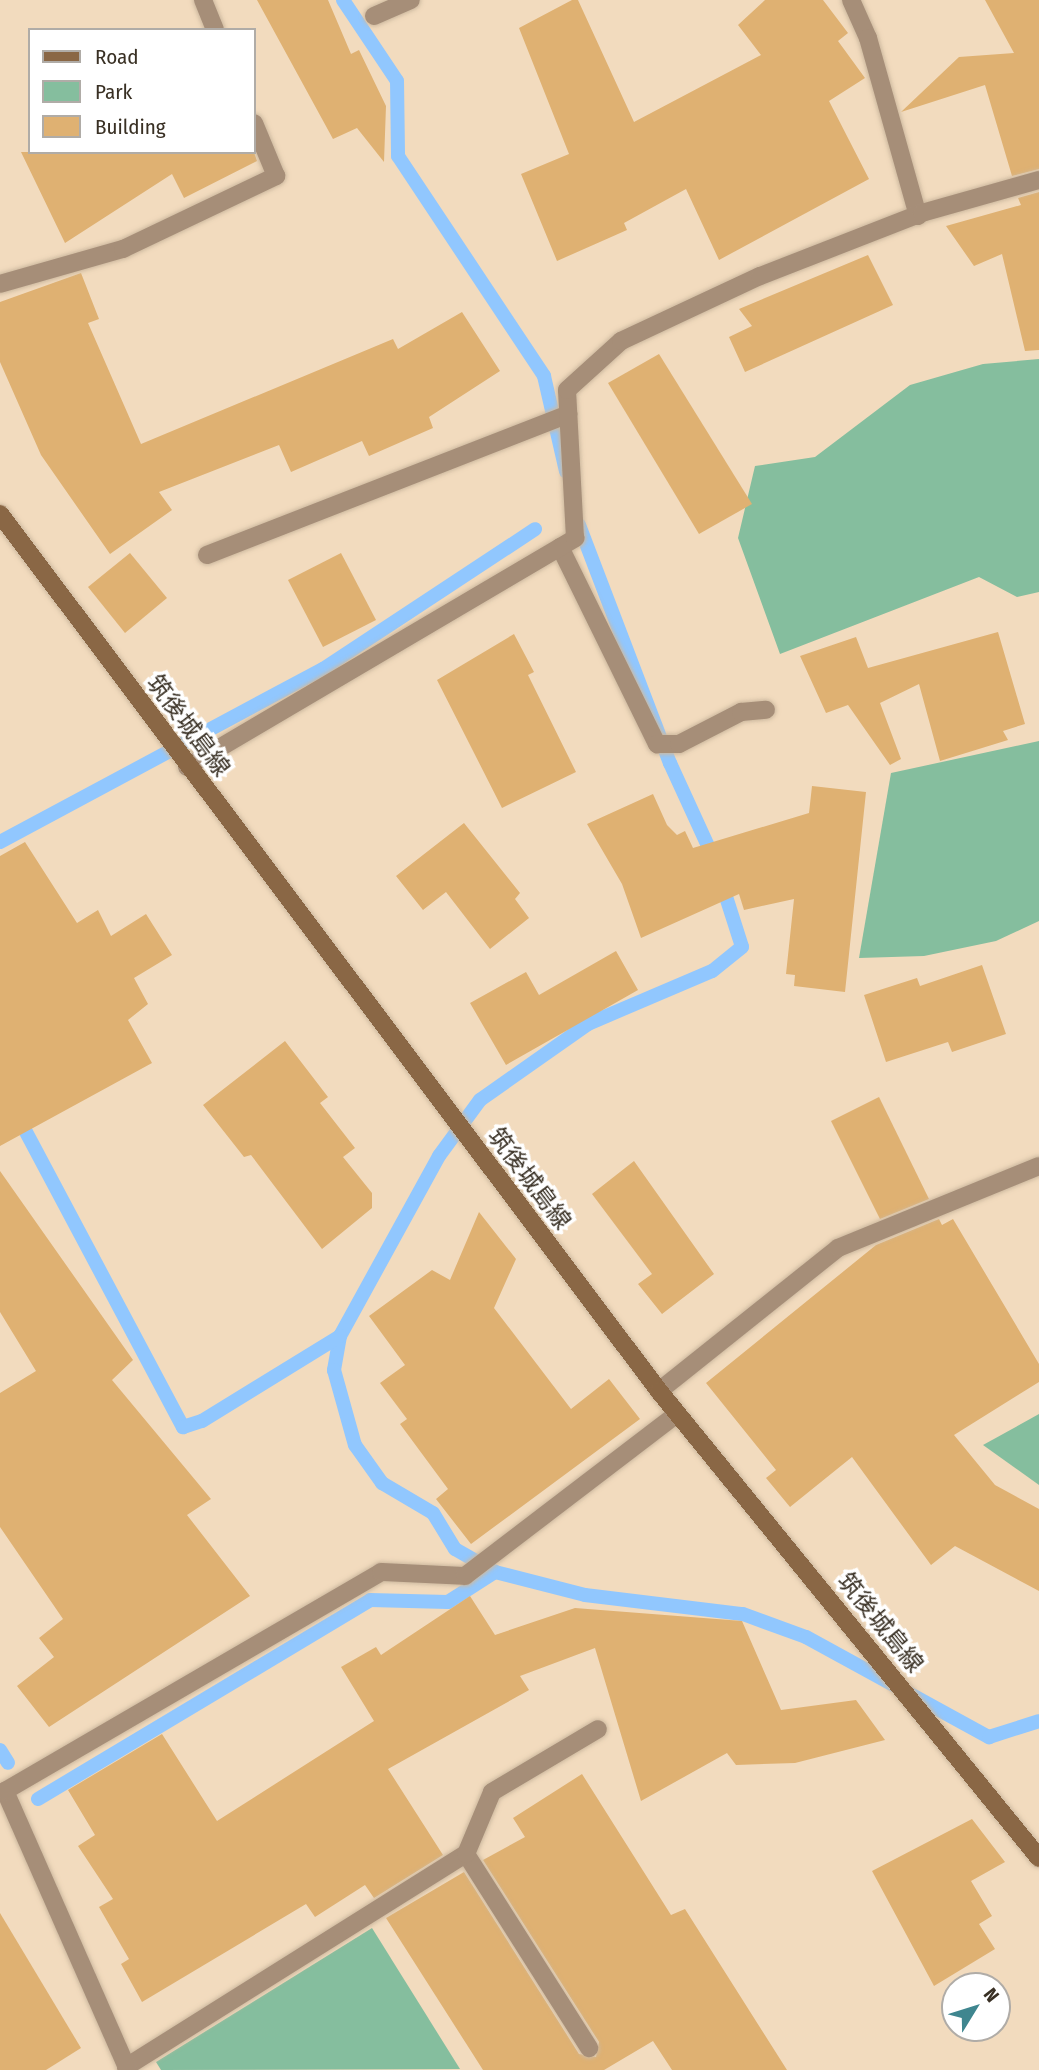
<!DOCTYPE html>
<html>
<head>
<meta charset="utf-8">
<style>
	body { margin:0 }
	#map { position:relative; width:1039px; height:2070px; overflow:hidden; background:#f2dbbe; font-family:"Fira Sans Condensed","Noto Sans JP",sans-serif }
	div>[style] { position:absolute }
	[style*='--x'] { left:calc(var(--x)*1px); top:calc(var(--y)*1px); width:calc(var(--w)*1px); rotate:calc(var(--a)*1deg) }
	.green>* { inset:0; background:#85be9e }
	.stream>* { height:14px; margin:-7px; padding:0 7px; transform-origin:7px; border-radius:7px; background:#91c7fe }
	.building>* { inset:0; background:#dfb172 }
	.roads { filter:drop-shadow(0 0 2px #cdb99f) drop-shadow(0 0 2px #cdb99f) }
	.service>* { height:18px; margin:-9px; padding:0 9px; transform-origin:9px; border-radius:9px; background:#a68e78 }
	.minor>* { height:18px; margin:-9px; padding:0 9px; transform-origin:9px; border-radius:9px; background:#a68e78 }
	.secondary>* { height:18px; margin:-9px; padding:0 9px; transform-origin:9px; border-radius:9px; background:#8a6745 }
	span { translate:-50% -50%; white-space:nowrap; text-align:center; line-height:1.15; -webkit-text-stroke:7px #fff; paint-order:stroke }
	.street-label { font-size:24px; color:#393024 }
	.legend { position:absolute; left:28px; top:28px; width:228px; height:126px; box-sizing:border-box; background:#fff; border:2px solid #b0aca7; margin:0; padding:9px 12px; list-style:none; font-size:21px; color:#393024 }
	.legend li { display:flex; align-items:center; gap:14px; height:35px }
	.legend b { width:35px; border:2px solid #b0aca7 }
	.north { position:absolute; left:941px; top:1972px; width:70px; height:70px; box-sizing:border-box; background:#fff; border:2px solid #b0aca7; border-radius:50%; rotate:52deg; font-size:19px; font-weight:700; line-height:28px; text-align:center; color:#393024 }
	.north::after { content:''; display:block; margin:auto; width:24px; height:32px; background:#3f868f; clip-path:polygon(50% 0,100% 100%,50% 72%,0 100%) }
</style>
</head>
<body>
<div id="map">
	<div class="green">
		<div style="clip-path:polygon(1039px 359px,1039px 592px,1017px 597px,979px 577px,780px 654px,738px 538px,755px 466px,815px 457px,910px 385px,983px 364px)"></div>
		<div style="clip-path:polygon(1039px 741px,1039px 921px,996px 941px,924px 956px,859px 958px,891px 773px)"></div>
		<div style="clip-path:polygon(1039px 1414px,1039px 1485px,983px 1445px)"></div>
		<div style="clip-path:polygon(372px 1928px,460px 2069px,161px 2070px,156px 2062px)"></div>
	</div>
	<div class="stream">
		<div style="--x:343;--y:0;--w:97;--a:56.3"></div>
		<div style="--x:397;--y:81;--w:75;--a:89.2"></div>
		<div style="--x:398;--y:156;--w:264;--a:56.4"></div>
		<div style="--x:544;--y:376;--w:98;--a:77"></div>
		<div style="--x:579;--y:525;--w:255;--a:69.1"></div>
		<div style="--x:670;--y:763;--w:106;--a:65.4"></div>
		<div style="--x:0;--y:842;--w:366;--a:-28.2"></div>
		<div style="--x:323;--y:669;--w:254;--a:-33.4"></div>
		<div style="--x:721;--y:881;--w:69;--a:72.3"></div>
		<div style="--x:742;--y:947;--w:38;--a:141"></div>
		<div style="--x:712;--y:971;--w:135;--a:156.9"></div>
		<div style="--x:588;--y:1024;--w:132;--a:144.9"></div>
		<div style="--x:480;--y:1100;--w:69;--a:126.2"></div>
		<div style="--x:439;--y:1156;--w:205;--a:118.8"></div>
		<div style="--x:340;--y:1336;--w:35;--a:100"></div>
		<div style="--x:334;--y:1370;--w:78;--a:74.4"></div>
		<div style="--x:355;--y:1445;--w:47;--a:54.6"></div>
		<div style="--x:382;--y:1483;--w:59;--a:30.5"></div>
		<div style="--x:433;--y:1513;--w:42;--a:58.6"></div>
		<div style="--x:455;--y:1549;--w:46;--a:29.9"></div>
		<div style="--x:495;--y:1572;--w:93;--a:14.3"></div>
		<div style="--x:585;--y:1595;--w:159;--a:6.9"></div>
		<div style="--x:743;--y:1614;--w:67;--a:20.1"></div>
		<div style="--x:806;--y:1637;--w:209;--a:28.7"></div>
		<div style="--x:989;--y:1737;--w:52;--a:-17.7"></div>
		<div style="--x:0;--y:1083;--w:390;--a:62"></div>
		<div style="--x:183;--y:1427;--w:20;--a:-18"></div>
		<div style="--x:202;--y:1421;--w:162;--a:-31.6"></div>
		<div style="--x:0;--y:1750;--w:15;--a:58"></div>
		<div style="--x:38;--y:1799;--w:387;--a:-30.9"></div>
		<div style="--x:370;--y:1600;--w:78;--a:1.5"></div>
		<div style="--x:448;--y:1602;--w:56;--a:-32.6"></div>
	</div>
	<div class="building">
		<div style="clip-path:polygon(257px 0,328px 0,351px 54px,359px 50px,386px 106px,384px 162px,357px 128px,333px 139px)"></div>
		<div style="clip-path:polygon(572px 0,578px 0,634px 122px,761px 55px,738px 25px,765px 0,823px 0,848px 33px,838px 41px,865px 78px,829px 101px,869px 179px,719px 260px,686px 189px,624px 223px,627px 230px,557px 261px,521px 174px,569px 154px,519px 28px)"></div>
		<div style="clip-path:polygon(985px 0,1039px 0,1039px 169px,1012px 176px,985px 85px,901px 112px,959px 57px,1014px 53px)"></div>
		<div style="clip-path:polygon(21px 152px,254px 152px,257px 161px,184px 198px,172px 174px,65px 243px)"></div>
		<div style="clip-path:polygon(1039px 192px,1039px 350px,1025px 351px,1002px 254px,974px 266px,946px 226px,1021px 205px,1018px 198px)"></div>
		<div style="clip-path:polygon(868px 255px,893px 305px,745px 372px,729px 337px,752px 326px,739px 309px)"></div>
		<div style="clip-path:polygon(81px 273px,99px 319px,88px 323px,141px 444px,393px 339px,398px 349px,462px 312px,500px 371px,429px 417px,433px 428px,369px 456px,362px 441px,291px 472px,279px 445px,159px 492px,172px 510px,110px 554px,41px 455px,0 362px,0 302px)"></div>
		<div style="clip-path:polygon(659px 354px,752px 504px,699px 534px,608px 383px)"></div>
		<div style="clip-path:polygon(130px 553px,167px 598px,125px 633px,88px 587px)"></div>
		<div style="clip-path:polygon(341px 553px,376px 620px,323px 647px,288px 580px)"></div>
		<div style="clip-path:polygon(998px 632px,1025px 724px,1003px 731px,1008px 740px,940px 761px,919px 684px,880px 703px,901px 759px,890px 765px,848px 705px,826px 713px,800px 656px,856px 637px,868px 668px)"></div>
		<div style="clip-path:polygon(514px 634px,534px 672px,528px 675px,576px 772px,502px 808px,437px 680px)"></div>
		<div style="clip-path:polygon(812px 786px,866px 792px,845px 992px,794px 986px,795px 975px,786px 974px,794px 899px,744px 910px,739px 894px,641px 938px,622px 884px,587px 824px,653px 794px,667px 825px,677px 835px,685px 831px,693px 848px,809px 813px)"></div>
		<div style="clip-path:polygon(464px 823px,520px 893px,515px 899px,529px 918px,490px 949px,446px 892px,423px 910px,396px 876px)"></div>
		<div style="clip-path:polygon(25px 842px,77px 923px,98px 910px,111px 936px,146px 914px,172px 955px,134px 978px,148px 1004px,128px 1020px,152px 1063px,0 1146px,0 856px)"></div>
		<div style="clip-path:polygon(616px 951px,638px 990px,506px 1065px,470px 1003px,526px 972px,539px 995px)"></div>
		<div style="clip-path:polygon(982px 965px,1006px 1034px,952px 1052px,948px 1042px,886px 1062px,864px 995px,917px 978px,920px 986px)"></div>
		<div style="clip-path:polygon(285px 1041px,328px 1097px,320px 1103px,355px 1148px,343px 1157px,372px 1193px,372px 1208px,322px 1249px,251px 1155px,244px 1157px,203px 1105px)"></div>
		<div style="clip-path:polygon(879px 1097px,929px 1199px,880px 1219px,831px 1121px)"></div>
		<div style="clip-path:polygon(634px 1161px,714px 1274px,662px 1314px,638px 1284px,652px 1274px,592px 1194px)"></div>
		<div style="clip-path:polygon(0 1171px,133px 1360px,112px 1380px,211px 1499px,187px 1515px,250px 1596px,49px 1727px,17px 1686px,54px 1657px,39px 1638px,63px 1619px,0 1527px,0 1393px,36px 1371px,0 1312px)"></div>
		<div style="clip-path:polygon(479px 1212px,516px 1259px,494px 1308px,571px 1409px,609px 1379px,640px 1419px,471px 1544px,436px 1499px,448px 1489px,400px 1424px,407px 1419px,380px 1383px,405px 1365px,369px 1316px,432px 1270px,450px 1280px)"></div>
		<div style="clip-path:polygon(939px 1219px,942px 1225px,953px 1219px,1039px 1364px,1039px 1382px,954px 1435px,995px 1485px,1039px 1509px,1039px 1591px,955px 1546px,931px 1565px,852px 1457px,790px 1507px,766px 1478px,776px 1470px,706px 1383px,876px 1245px)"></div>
		<div style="clip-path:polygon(470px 1596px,495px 1635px,575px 1608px,742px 1621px,781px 1710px,856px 1700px,885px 1740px,795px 1763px,736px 1765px,727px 1753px,641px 1801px,595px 1648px,520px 1676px,529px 1690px,388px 1769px,443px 1855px,374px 1898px,365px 1885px,315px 1917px,306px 1904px,142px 2002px,121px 1964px,129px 1959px,99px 1907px,113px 1899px,78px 1846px,95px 1835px,68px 1790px,162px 1734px,217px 1821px,374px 1721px,341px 1667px,376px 1647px,381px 1655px)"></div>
		<div style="clip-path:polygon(582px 1774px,671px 1915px,685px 1909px,787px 2070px,672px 2070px,653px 2041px,604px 2070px,483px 2070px,386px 1918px,464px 1872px,579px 2054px,596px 2057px,599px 2042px,483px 1860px,525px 1837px,513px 1818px)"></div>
		<div style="clip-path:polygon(972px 1819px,1005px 1862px,971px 1881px,992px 1916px,979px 1924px,995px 1949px,934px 1986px,872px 1871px)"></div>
		<div style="clip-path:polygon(0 1913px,81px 2048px,46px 2070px,0 2070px)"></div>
	</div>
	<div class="roads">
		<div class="service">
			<div style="--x:374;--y:16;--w:40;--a:-23.4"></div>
		</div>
		<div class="minor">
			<div style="--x:203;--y:0;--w:32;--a:68"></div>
			<div style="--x:851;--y:0;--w:42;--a:65.9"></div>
			<div style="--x:868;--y:38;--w:185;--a:74.3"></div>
			<div style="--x:0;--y:284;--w:128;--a:-15.9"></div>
			<div style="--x:123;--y:249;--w:170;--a:-25.5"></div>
			<div style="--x:276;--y:176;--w:57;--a:-112.5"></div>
			<div style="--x:560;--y:547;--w:220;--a:63.8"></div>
			<div style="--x:657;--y:744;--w:22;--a:0"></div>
			<div style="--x:679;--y:744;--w:70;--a:-27.3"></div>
			<div style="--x:741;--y:712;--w:25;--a:-5"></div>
			<div style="--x:207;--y:555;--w:388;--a:-21.3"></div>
			<div style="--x:187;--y:767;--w:451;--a:-30.5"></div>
			<div style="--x:575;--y:538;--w:148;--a:-93.1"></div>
			<div style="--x:567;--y:390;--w:73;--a:-42.2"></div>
			<div style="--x:621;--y:341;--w:153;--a:-25.1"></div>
			<div style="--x:760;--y:276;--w:174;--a:-21.3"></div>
			<div style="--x:922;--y:213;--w:122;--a:-15.8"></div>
			<div style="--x:659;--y:1391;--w:229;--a:-38.6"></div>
			<div style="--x:838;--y:1248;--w:217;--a:-22.2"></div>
			<div style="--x:466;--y:1854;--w:230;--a:57.6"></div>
			<div style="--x:126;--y:2067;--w:401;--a:-32.1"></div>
			<div style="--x:466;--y:1854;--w:67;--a:-67.2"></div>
			<div style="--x:492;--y:1792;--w:123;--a:-30.7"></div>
			<div style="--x:128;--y:2070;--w:305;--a:-113.8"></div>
			<div style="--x:5;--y:1791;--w:435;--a:-30.2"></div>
			<div style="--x:381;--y:1572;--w:84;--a:2.7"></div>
			<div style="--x:465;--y:1576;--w:267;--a:-37.4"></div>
		</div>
		<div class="secondary">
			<div style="--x:0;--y:514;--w:1097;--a:53.08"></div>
			<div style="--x:659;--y:1391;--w:602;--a:50.86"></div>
		</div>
	</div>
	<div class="street-label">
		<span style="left:188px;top:726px;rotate:53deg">筑後城島線</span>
		<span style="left:529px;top:1179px;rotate:53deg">筑後城島線</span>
		<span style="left:880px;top:1623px;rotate:51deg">筑後城島線</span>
	</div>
	<ul class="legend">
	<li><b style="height:9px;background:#8a6745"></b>Road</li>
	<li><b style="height:19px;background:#85be9e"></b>Park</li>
	<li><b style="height:19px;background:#dfb172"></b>Building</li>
	</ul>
	<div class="north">N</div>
</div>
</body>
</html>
